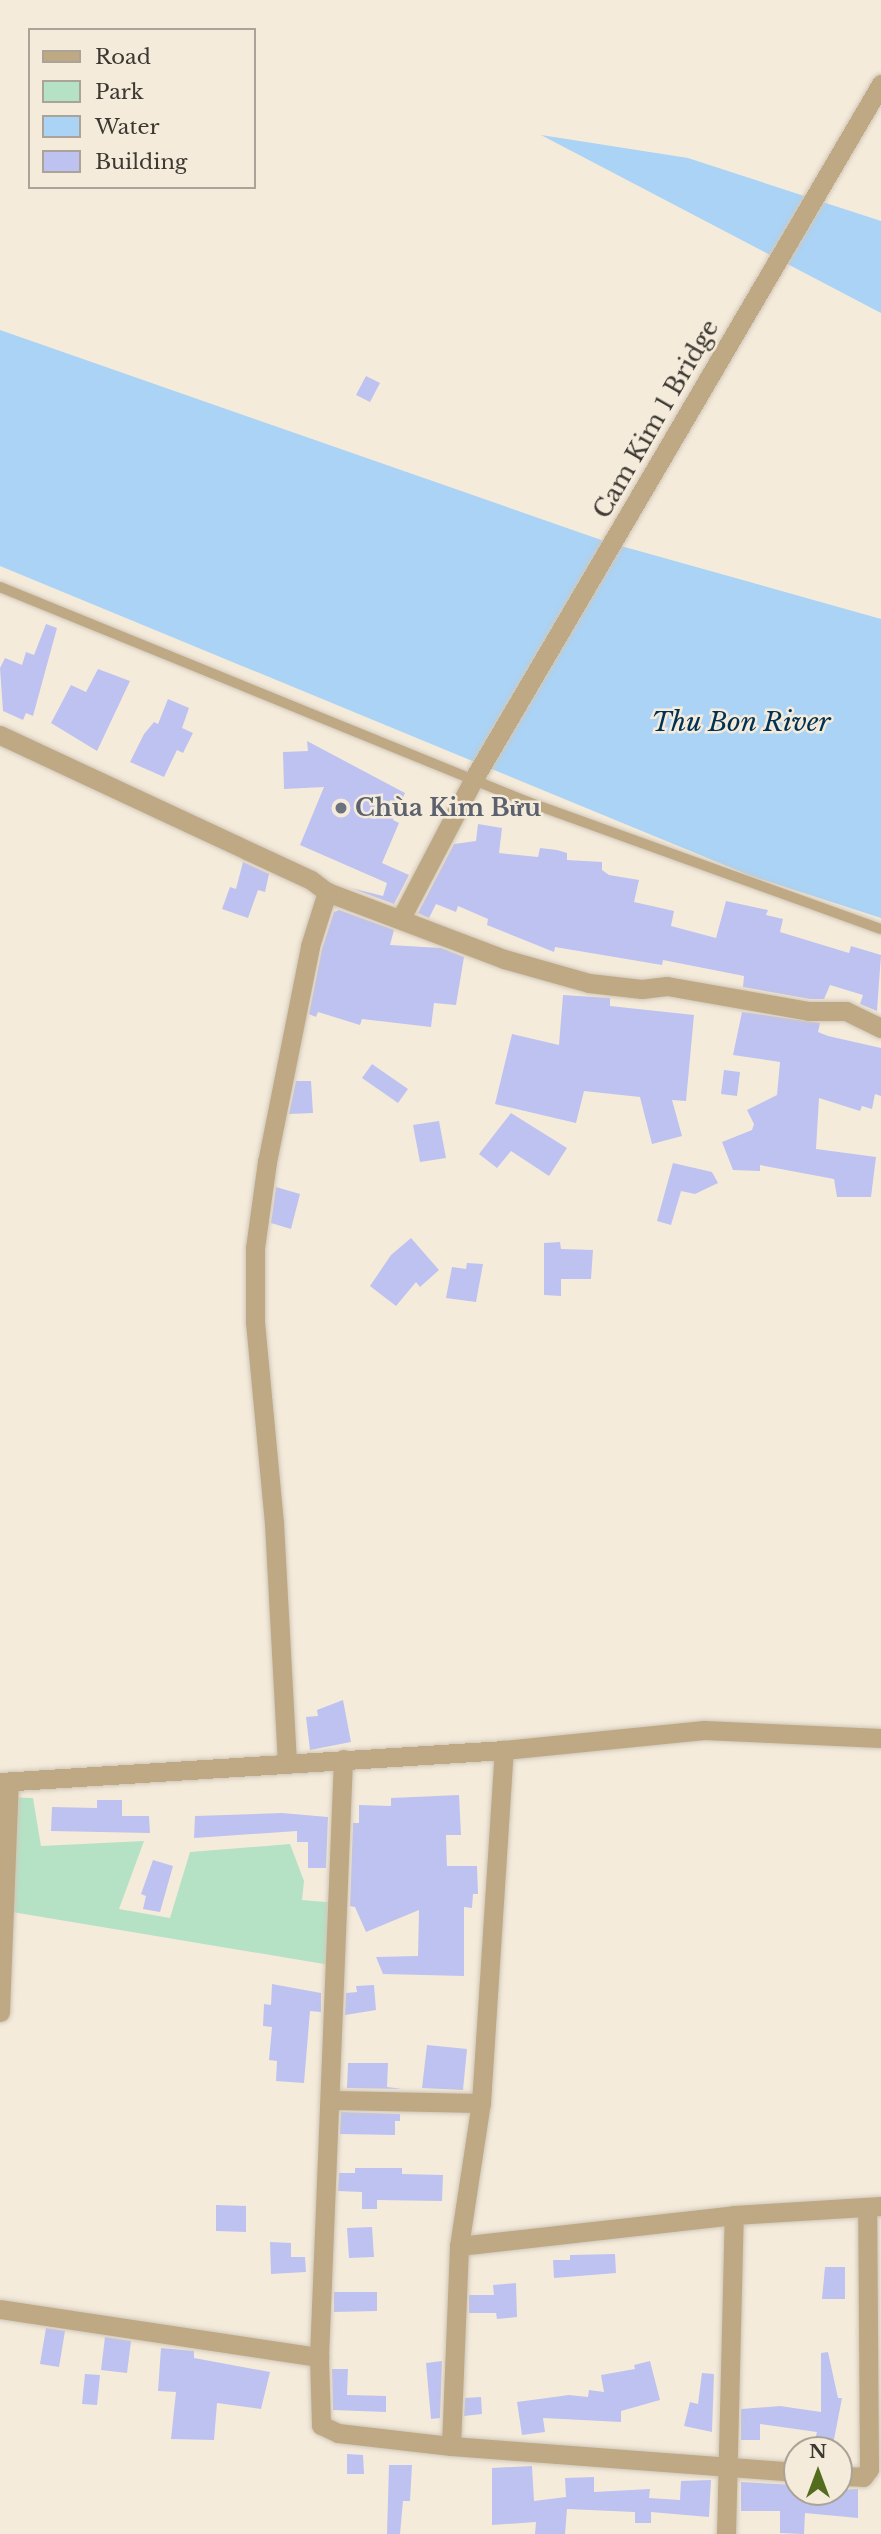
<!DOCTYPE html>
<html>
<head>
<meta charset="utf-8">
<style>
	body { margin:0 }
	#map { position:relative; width:881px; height:2534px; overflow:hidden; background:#f5ebdb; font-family:"Libre Baskerville",serif }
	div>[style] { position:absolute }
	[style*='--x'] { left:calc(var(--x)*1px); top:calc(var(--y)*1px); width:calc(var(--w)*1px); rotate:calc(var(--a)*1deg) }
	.green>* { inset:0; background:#b5e2c5 }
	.water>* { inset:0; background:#aad3f5 }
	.building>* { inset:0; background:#bec2f0 }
	.roads { filter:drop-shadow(0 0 2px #d0c7b9) drop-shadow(0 0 2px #d0c7b9) }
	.lane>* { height:10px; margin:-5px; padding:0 5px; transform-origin:5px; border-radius:5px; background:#bea984 }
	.street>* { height:19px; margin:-9.5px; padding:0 9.5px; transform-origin:9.5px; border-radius:9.5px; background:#bea984 }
	.dots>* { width:19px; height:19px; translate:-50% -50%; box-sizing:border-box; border:4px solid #f5ebdb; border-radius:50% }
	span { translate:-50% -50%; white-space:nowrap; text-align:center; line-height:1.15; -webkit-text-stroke:5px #f5ebdb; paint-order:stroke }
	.street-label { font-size:24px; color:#3c3832 }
	.worship-label { font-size:24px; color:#5b616d; font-weight:700 }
	.left { translate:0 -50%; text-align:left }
	.water-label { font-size:26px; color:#013253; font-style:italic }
	.legend { position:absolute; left:28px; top:28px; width:228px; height:161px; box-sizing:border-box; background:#f5ebdb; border:2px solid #aba397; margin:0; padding:9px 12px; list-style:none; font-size:21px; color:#3c3832 }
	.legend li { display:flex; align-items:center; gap:14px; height:35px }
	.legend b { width:35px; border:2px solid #aba397 }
	.north { position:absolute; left:783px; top:2436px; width:70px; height:70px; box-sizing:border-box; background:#f5ebdb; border:2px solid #aba397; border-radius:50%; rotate:0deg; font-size:19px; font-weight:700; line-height:28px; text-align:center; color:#3c3832 }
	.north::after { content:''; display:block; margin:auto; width:24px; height:32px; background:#536c1d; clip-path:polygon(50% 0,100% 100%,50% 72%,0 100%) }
</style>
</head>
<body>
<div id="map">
	<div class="green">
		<div style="clip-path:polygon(1px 1797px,33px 1798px,41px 1846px,144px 1841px,119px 1909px,170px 1918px,190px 1852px,290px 1844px,304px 1881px,302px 1900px,337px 1903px,330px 1965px,0 1910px)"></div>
	</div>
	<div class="water">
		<div style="clip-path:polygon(541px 135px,688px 158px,881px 221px,881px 313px)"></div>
		<div style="clip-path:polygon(0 330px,607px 542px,881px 619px,881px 918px,751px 876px,0 566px)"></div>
	</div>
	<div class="building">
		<div style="clip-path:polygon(366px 376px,380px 383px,370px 402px,356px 395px)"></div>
		<div style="clip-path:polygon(46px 624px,57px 628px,33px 716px,26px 713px,23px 720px,3px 711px,0 668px,5px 658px,22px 665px,26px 652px,34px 655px)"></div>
		<div style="clip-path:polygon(98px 669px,130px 681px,97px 751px,51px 723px,71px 685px,86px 692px)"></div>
		<div style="clip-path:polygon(168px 699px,189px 708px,182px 728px,193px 733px,183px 753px,177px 750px,164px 777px,130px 762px,144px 734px,154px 722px,158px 724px)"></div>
		<div style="clip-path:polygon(307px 741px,405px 793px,393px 820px,399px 823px,382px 863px,409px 875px,394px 904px,351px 888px,383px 896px,387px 883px,300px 845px,324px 787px,284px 789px,283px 752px,308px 751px)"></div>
		<div style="clip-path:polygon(478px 824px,502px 828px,499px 853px,538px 857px,540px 848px,557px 850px,567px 853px,567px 860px,602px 862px,602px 870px,609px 875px,639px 880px,634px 902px,674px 911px,671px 926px,716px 938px,726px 901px,768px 910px,766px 915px,783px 919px,780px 932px,849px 953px,851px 946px,881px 955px,877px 1011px,860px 1004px,863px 995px,830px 985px,824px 999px,810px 999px,743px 987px,744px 976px,663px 960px,662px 965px,555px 947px,554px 952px,487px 925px,488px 919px,458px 906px,456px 912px,436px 904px,429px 918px,418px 913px,454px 844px,476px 841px)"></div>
		<div style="clip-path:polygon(243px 862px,269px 874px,265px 892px,258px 890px,248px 918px,222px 909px,230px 887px,236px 889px)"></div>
		<div style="clip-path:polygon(339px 910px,394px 930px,390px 945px,441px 948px,464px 957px,456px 1005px,434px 1003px,431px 1027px,362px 1019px,360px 1025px,318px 1012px,316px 1017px,309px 1014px,322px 949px,334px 912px)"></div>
		<div style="clip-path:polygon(563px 995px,610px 998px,610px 1006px,694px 1015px,686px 1101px,672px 1100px,682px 1136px,652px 1144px,640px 1097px,584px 1091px,576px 1123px,495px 1104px,512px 1034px,559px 1045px)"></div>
		<div style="clip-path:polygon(742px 1012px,820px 1023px,818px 1032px,828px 1036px,881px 1048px,881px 1096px,875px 1094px,872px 1109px,862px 1106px,860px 1111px,819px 1098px,816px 1149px,876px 1157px,871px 1197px,837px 1197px,834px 1179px,760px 1165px,760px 1171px,733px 1170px,722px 1142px,752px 1130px,754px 1124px,747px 1110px,777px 1095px,780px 1062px,733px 1055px)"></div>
		<div style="clip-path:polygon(372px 1064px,408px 1089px,398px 1103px,362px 1078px)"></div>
		<div style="clip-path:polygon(724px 1070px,740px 1072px,737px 1096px,721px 1094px)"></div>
		<div style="clip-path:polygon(296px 1081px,311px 1081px,313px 1113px,289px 1114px)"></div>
		<div style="clip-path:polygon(511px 1113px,567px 1148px,549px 1176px,511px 1151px,497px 1168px,479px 1154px)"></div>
		<div style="clip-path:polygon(439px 1121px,446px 1158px,420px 1162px,413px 1125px)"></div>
		<div style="clip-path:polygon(673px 1163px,712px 1172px,718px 1183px,695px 1194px,681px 1191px,671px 1225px,657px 1221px)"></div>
		<div style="clip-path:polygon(276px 1187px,300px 1194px,291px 1229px,271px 1223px)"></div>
		<div style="clip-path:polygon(411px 1238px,439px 1270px,420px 1287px,416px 1282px,396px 1306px,370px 1286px,391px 1255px)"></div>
		<div style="clip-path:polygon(560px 1242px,561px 1249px,593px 1250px,591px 1279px,561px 1279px,561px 1296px,544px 1295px,544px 1243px)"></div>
		<div style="clip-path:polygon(467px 1263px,483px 1264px,476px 1302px,446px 1298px,452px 1267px,466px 1269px)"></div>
		<div style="clip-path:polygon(343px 1700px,351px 1742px,310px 1750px,306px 1717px,318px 1716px,317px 1710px)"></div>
		<div style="clip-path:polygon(459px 1795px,461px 1835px,446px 1835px,447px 1866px,477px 1866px,478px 1894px,473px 1894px,472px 1908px,464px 1907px,464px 1976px,383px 1974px,376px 1957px,418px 1956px,419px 1910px,366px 1932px,355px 1907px,350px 1906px,353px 1823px,359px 1823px,359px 1805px,391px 1806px,391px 1798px)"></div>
		<div style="clip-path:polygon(97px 1800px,122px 1800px,122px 1816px,149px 1816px,150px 1833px,51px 1831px,52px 1807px,97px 1808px)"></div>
		<div style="clip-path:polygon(282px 1813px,328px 1817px,326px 1868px,308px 1868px,308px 1842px,297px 1842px,297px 1831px,194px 1838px,195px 1816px)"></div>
		<div style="clip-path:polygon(153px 1860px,173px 1866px,160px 1912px,143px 1909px,146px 1896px,141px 1894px)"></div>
		<div style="clip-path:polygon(272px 1984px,321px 1993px,321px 2012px,310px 2011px,304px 2083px,276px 2081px,277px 2061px,269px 2060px,272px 2027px,263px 2026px,264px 2004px,271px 2005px)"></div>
		<div style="clip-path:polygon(374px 1985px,376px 2010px,345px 2015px,346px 1993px,357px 1992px,356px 1986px)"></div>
		<div style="clip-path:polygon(427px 2045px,467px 2049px,463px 2090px,422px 2088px)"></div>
		<div style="clip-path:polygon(348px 2063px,388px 2063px,387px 2087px,402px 2089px,347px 2088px)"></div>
		<div style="clip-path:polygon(341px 2112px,400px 2114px,400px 2121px,395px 2121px,395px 2135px,340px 2134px)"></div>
		<div style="clip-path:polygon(355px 2168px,402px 2168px,402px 2174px,443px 2175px,442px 2201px,377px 2200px,377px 2209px,362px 2209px,362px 2192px,338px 2191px,339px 2173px,355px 2173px)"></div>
		<div style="clip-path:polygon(216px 2205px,246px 2206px,246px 2232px,216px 2231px)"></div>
		<div style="clip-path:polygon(372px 2227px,374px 2257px,349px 2258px,347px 2228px)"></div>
		<div style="clip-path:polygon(270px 2242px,291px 2243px,291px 2257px,305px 2257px,306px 2272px,271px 2274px)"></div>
		<div style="clip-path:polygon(615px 2254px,616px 2273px,554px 2278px,553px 2260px,570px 2260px,570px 2255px)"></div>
		<div style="clip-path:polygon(825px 2267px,845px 2267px,845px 2299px,822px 2299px)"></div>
		<div style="clip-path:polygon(516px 2283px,517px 2317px,497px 2319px,496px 2313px,469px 2313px,469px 2295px,494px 2295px,493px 2285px)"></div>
		<div style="clip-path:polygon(334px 2292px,377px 2292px,377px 2311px,334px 2312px)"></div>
		<div style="clip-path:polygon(46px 2328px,65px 2331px,59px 2367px,40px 2364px)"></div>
		<div style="clip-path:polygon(105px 2337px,131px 2341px,127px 2373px,101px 2370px)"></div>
		<div style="clip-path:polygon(161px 2348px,194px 2351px,194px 2358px,270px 2372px,261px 2409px,217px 2403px,214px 2440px,171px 2439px,176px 2392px,158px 2391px)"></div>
		<div style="clip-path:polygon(828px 2352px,838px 2398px,842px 2398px,832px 2450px,812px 2450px,817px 2432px,760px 2424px,760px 2440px,741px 2440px,741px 2409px,780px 2406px,821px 2412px,821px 2353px)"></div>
		<div style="clip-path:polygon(442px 2361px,440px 2418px,431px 2419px,426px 2363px)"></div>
		<div style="clip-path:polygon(650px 2361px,660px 2400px,621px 2411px,621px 2422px,543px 2418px,545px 2432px,522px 2435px,517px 2402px,569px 2395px,588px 2397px,589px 2390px,604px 2392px,601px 2375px,635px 2369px,634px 2365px)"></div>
		<div style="clip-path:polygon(332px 2369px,348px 2369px,347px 2395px,386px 2396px,386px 2412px,333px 2410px)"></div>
		<div style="clip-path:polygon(702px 2373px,714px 2374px,712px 2432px,684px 2426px,690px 2402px,698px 2404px)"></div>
		<div style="clip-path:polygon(85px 2374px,100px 2375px,97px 2405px,82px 2404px)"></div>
		<div style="clip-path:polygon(481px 2397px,482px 2414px,464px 2416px,465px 2398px)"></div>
		<div style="clip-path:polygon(347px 2454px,363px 2455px,364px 2474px,347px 2474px)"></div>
		<div style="clip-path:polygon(389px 2465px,412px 2465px,410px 2501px,403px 2501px,400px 2534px,387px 2534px)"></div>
		<div style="clip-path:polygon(532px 2466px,534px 2501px,566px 2497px,565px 2478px,594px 2477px,594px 2492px,650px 2489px,649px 2498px,680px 2500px,681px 2481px,711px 2480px,709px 2517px,651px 2512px,651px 2523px,635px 2523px,635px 2512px,567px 2509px,565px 2534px,535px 2534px,536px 2522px,492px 2525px,492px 2468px)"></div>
		<div style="clip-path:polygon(741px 2482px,797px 2485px,797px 2492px,858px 2489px,858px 2518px,805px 2513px,804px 2534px,780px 2533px,780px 2511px,741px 2511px)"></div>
	</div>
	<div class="roads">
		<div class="lane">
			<div style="--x:0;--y:587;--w:570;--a:22.16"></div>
			<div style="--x:528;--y:802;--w:375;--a:19.8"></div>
		</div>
		<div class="street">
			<div style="--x:0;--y:735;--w:343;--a:25"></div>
			<div style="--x:311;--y:880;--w:20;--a:37"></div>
			<div style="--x:327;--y:892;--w:189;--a:20.7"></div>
			<div style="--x:504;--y:959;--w:88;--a:15.8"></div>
			<div style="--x:589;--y:983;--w:53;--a:6.5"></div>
			<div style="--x:642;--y:989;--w:25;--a:-7"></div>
			<div style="--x:667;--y:986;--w:144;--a:10"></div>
			<div style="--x:809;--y:1011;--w:37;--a:0"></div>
			<div style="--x:846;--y:1011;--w:39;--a:26"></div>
			<div style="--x:401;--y:918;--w:156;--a:-62.4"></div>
			<div style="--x:473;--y:780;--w:807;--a:-59.62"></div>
			<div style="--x:343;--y:1759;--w:598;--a:92.3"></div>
			<div style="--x:319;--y:2357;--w:68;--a:88.3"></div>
			<div style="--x:321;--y:2425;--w:19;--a:25"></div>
			<div style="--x:338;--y:2433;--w:114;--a:6.6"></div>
			<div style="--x:451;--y:2446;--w:347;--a:4.3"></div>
			<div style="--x:287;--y:1763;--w:240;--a:-93.1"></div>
			<div style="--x:274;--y:1523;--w:202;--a:-95.4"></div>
			<div style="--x:255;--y:1322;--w:74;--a:-90"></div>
			<div style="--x:255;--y:1248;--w:87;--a:-82.1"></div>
			<div style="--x:267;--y:1162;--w:220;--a:-78.7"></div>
			<div style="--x:310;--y:946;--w:57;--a:-72.5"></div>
			<div style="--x:0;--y:1782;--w:505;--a:-3.63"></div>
			<div style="--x:504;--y:1750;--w:201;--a:-5.7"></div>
			<div style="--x:704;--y:1730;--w:177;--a:2.6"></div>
			<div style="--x:0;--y:2012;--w:230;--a:-87.8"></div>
			<div style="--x:332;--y:2100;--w:149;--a:1.2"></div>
			<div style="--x:459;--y:2246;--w:277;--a:-6.4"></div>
			<div style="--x:734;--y:2215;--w:147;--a:-3.5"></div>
			<div style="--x:0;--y:2309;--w:323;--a:8.6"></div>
			<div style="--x:451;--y:2446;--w:200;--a:-87.7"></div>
			<div style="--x:459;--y:2246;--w:145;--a:-81.3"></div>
			<div style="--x:481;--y:2103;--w:354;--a:-86.3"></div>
			<div style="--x:839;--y:2476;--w:24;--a:2"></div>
			<div style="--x:863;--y:2477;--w:10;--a:-53"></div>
			<div style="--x:869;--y:2469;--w:261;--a:-90.4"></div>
			<div style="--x:726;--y:2534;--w:319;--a:-88.6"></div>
		</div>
	</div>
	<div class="dots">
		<div style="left:341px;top:808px;background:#6b7280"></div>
	</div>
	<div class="street-label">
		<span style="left:656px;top:419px;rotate:-60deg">Cam Kim 1 Bridge</span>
	</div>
	<div class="worship-label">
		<span class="left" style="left:355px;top:808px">Chùa Kim Bửu</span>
	</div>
	<div class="water-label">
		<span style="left:741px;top:723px">Thu Bon River</span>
	</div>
	<ul class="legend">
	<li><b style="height:9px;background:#bea984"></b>Road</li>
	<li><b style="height:19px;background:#b5e2c5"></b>Park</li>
	<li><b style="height:19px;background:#aad3f5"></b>Water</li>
	<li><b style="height:19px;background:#bec2f0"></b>Building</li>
	</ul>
	<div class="north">N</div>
</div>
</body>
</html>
